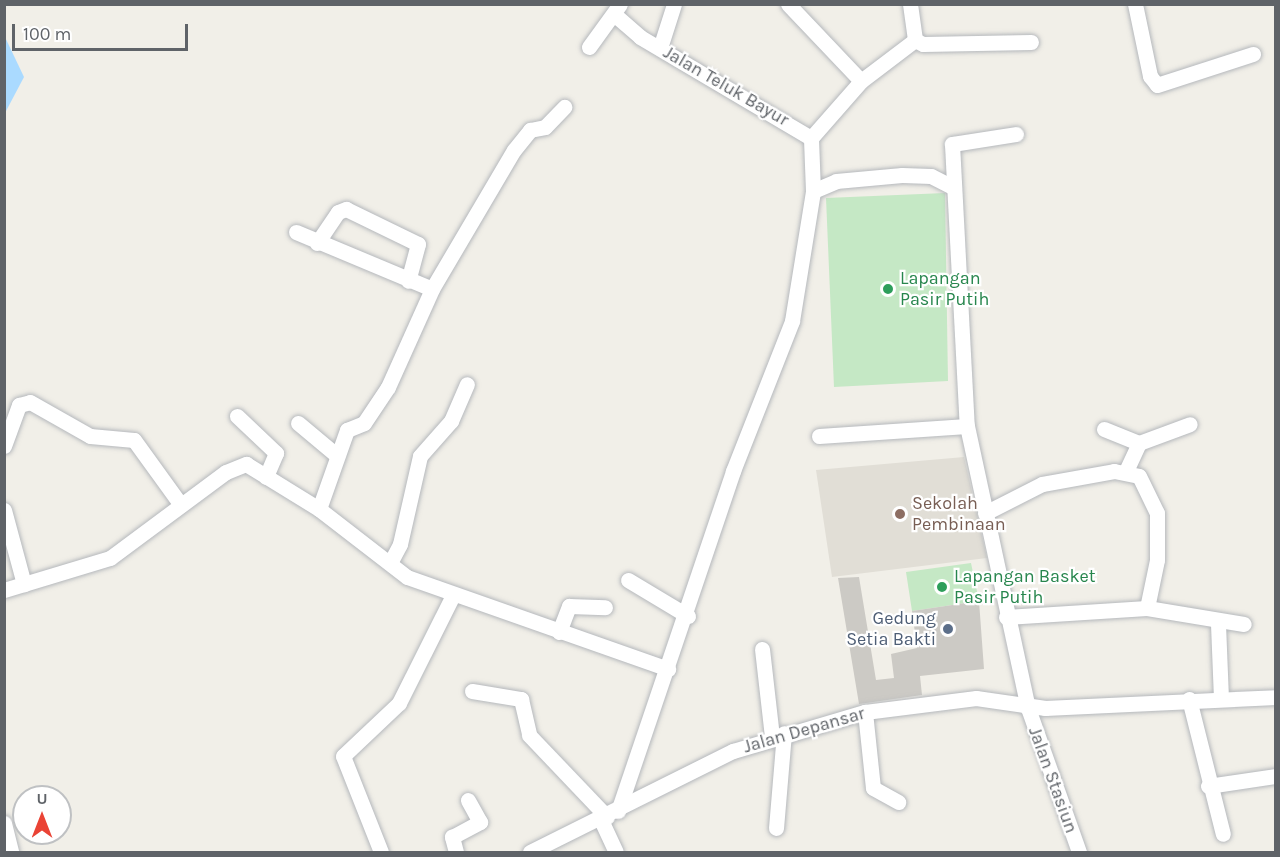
<!DOCTYPE html>
<html>
<head>
<meta charset="utf-8">
<style>
	body { margin:0 }
	#map { position:relative; width:1280px; height:857px; overflow:hidden; background:#f1efe8; font-family:Karla,sans-serif }
	div>[style] { position:absolute }
	[style*='--x'] { left:calc(var(--x)*1px); top:calc(var(--y)*1px); width:calc(var(--w)*1px); rotate:calc(var(--a)*1deg) }
	.education>* { inset:0; background:#e1ded6 }
	.green>* { inset:0; background:#c5e8c5 }
	.water>* { inset:0; background:#aadaff }
	.building>* { inset:0; background:#cccac5 }
	.roads { filter:drop-shadow(0 0 2px #b5b8bc) drop-shadow(0 0 2px #b5b8bc) }
	.minor>* { height:15px; margin:-7.5px; padding:0 7.5px; transform-origin:7.5px; border-radius:7.5px; background:#fff }
	.dots>* { width:16px; height:16px; translate:-50% -50%; box-sizing:border-box; border:3px solid #fff; border-radius:50% }
	span { translate:-50% -50%; white-space:nowrap; text-align:center; line-height:1.15; -webkit-text-stroke:4.5px #fff; paint-order:stroke }
	.street-label { font-size:18px; color:#5f6368 }
	.leisure-label { font-size:18px; color:#27864d }
	.left { translate:0 -50%; text-align:left }
	.education-label { font-size:18px; color:#785e54 }
	.service-label { font-size:18px; color:#4e5e75 }
	.right { translate:-100% -50%; text-align:right }
	.frame { position:absolute; inset:0; border:6px solid #5f6368; pointer-events:none }
	.north { position:absolute; left:12px; top:785px; width:60px; height:60px; box-sizing:border-box; background:#fff; border:2px solid #bfc1c3; border-radius:50%; rotate:0deg; font-size:16px; font-weight:700; line-height:24px; text-align:center; color:#5f6368 }
	.north::after { content:''; display:block; margin:auto; width:21px; height:27px; background:#ea4335; clip-path:polygon(50% 0,100% 100%,50% 72%,0 100%) }
	.scale { position:absolute; left:12px; top:24px; width:176px; height:27px; box-sizing:border-box; border:3px solid #5f6368; border-top:0; padding-left:8px; font-size:18px; line-height:21px; white-space:nowrap; color:#5f6368; -webkit-text-stroke:4px #fff; paint-order:stroke }
</style>
</head>
<body>
<div id="map">
	<div class="education">
		<div style="clip-path:polygon(964px 457px,987px 558px,832px 577px,816px 470px)"></div>
	</div>
	<div class="green">
		<div style="clip-path:polygon(945px 193px,948px 381px,834px 387px,826px 198px)"></div>
		<div style="clip-path:polygon(971px 563px,979px 601px,912px 611px,906px 572px)"></div>
	</div>
	<div class="water">
		<div style="clip-path:polygon(4px 35px,24px 77px,5px 113px,4px 113px)"></div>
	</div>
	<div class="building">
		<div style="clip-path:polygon(859px 577px,876px 680px,894px 678px,891px 654px,917px 648px,912px 611px,979px 601px,984px 669px,920px 676px,922px 695px,859px 704px,838px 578px)"></div>
	</div>
	<div class="roads">
		<div class="minor">
			<div style="--x:788;--y:4;--w:106;--a:46.5"></div>
			<div style="--x:910;--y:4;--w:36;--a:82"></div>
			<div style="--x:915;--y:40;--w:9;--a:27"></div>
			<div style="--x:923;--y:44;--w:108;--a:-1.1"></div>
			<div style="--x:1135;--y:4;--w:74;--a:78.2"></div>
			<div style="--x:1150;--y:76;--w:11;--a:52"></div>
			<div style="--x:1157;--y:85;--w:101;--a:-17.9"></div>
			<div style="--x:615;--y:15;--w:33;--a:41"></div>
			<div style="--x:640;--y:37;--w:199;--a:30.6"></div>
			<div style="--x:589;--y:47;--w:53;--a:-54.2"></div>
			<div style="--x:660;--y:48;--w:46;--a:-72.3"></div>
			<div style="--x:1016;--y:134;--w:65;--a:171.1"></div>
			<div style="--x:952;--y:144;--w:282;--a:87"></div>
			<div style="--x:967;--y:426;--w:289;--a:77.8"></div>
			<div style="--x:1028;--y:708;--w:153;--a:70.5"></div>
			<div style="--x:813;--y:191;--w:53;--a:-92.2"></div>
			<div style="--x:811;--y:138;--w:76;--a:-48.7"></div>
			<div style="--x:861;--y:81;--w:68;--a:-37.2"></div>
			<div style="--x:296;--y:232;--w:147;--a:22.7"></div>
			<div style="--x:317;--y:243;--w:37;--a:-56"></div>
			<div style="--x:338;--y:212;--w:9;--a:-21"></div>
			<div style="--x:346;--y:209;--w:80;--a:25.9"></div>
			<div style="--x:418;--y:244;--w:38;--a:105"></div>
			<div style="--x:237;--y:416;--w:54;--a:43.5"></div>
			<div style="--x:276;--y:453;--w:26;--a:113"></div>
			<div style="--x:298;--y:423;--w:48;--a:40"></div>
			<div style="--x:1104;--y:429;--w:38;--a:22"></div>
			<div style="--x:819;--y:436;--w:148;--a:-3.9"></div>
			<div style="--x:4;--y:446;--w:44;--a:-69.9"></div>
			<div style="--x:19;--y:405;--w:11;--a:-15"></div>
			<div style="--x:30;--y:402;--w:69;--a:29.5"></div>
			<div style="--x:90;--y:436;--w:44;--a:5.2"></div>
			<div style="--x:134;--y:440;--w:80;--a:54.1"></div>
			<div style="--x:1126;--y:471;--w:31;--a:-65"></div>
			<div style="--x:1139;--y:443;--w:54;--a:-20.4"></div>
			<div style="--x:319;--y:509;--w:84;--a:-70.5"></div>
			<div style="--x:347;--y:430;--w:18;--a:-22"></div>
			<div style="--x:364;--y:423;--w:43;--a:-56.3"></div>
			<div style="--x:388;--y:387;--w:107;--a:-65.8"></div>
			<div style="--x:432;--y:289;--w:161;--a:-59.5"></div>
			<div style="--x:514;--y:150;--w:26;--a:-51"></div>
			<div style="--x:530;--y:130;--w:15;--a:-11"></div>
			<div style="--x:545;--y:127;--w:28;--a:-46"></div>
			<div style="--x:4;--y:510;--w:77;--a:74.9"></div>
			<div style="--x:985;--y:513;--w:64;--a:-27"></div>
			<div style="--x:1042;--y:484;--w:73;--a:-10.2"></div>
			<div style="--x:1114;--y:471;--w:25;--a:11"></div>
			<div style="--x:1139;--y:476;--w:41;--a:64.1"></div>
			<div style="--x:1157;--y:513;--w:47;--a:90"></div>
			<div style="--x:1157;--y:560;--w:49;--a:101.8"></div>
			<div style="--x:390;--y:563;--w:21;--a:-62"></div>
			<div style="--x:400;--y:544;--w:90;--a:-77.2"></div>
			<div style="--x:420;--y:456;--w:47;--a:-48.5"></div>
			<div style="--x:451;--y:421;--w:40;--a:-66.6"></div>
			<div style="--x:628;--y:580;--w:70;--a:31"></div>
			<div style="--x:4;--y:590;--w:111;--a:-16.8"></div>
			<div style="--x:110;--y:558;--w:144;--a:-36.6"></div>
			<div style="--x:226;--y:472;--w:22;--a:-22"></div>
			<div style="--x:246;--y:464;--w:86;--a:31.7"></div>
			<div style="--x:319;--y:509;--w:111;--a:37.7"></div>
			<div style="--x:407;--y:577;--w:277;--a:19.4"></div>
			<div style="--x:1006;--y:617;--w:141;--a:-3.7"></div>
			<div style="--x:1147;--y:608;--w:98;--a:9.4"></div>
			<div style="--x:1218;--y:624;--w:74;--a:87.7"></div>
			<div style="--x:559;--y:632;--w:28;--a:-69"></div>
			<div style="--x:569;--y:606;--w:36;--a:2"></div>
			<div style="--x:762;--y:649;--w:89;--a:83.5"></div>
			<div style="--x:472;--y:691;--w:50;--a:9.3"></div>
			<div style="--x:521;--y:699;--w:37;--a:77"></div>
			<div style="--x:529;--y:735;--w:113;--a:46.4"></div>
			<div style="--x:1189;--y:699;--w:139;--a:75.9"></div>
			<div style="--x:865;--y:712;--w:76;--a:84"></div>
			<div style="--x:873;--y:788;--w:29;--a:29"></div>
			<div style="--x:1208;--y:786;--w:69;--a:-8.4"></div>
			<div style="--x:618;--y:811;--w:359;--a:-71.3"></div>
			<div style="--x:733;--y:471;--w:161;--a:-68.5"></div>
			<div style="--x:792;--y:321;--w:132;--a:-80.8"></div>
			<div style="--x:813;--y:191;--w:25;--a:-23"></div>
			<div style="--x:836;--y:181;--w:66;--a:-5.2"></div>
			<div style="--x:902;--y:175;--w:29;--a:2"></div>
			<div style="--x:931;--y:176;--w:22;--a:27"></div>
			<div style="--x:601;--y:820;--w:35;--a:65"></div>
			<div style="--x:4;--y:823;--w:30;--a:76"></div>
			<div style="--x:776;--y:828;--w:95;--a:-85.2"></div>
			<div style="--x:381;--y:852;--w:103;--a:-111.6"></div>
			<div style="--x:343;--y:756;--w:77;--a:-43.4"></div>
			<div style="--x:399;--y:703;--w:119;--a:-63.4"></div>
			<div style="--x:456;--y:852;--w:16;--a:-105"></div>
			<div style="--x:452;--y:837;--w:32;--a:-28"></div>
			<div style="--x:480;--y:822;--w:25;--a:-119"></div>
			<div style="--x:530;--y:852;--w:227;--a:-26.5"></div>
			<div style="--x:733;--y:751;--w:138;--a:-16.5"></div>
			<div style="--x:865;--y:712;--w:112;--a:-7.2"></div>
			<div style="--x:976;--y:698;--w:70;--a:8.2"></div>
			<div style="--x:1045;--y:708;--w:231;--a:-2.7"></div>
		</div>
	</div>
	<div class="dots">
		<div style="left:888px;top:289px;background:#2e9e5b"></div>
		<div style="left:900px;top:514px;background:#8d6e63"></div>
		<div style="left:942px;top:587px;background:#2e9e5b"></div>
		<div style="left:948px;top:629px;background:#5c6f8a"></div>
	</div>
	<div class="street-label">
		<span style="left:726px;top:86px;rotate:30deg">Jalan Teluk Bayur</span>
		<span style="left:804px;top:730px;rotate:-16deg">Jalan Depansar</span>
		<span style="left:1053px;top:780px;rotate:70deg">Jalan Stasiun</span>
	</div>
	<div class="leisure-label">
		<span class="left" style="left:900px;top:289px">Lapangan<br>Pasir Putih</span>
		<span class="left" style="left:954px;top:587px">Lapangan Basket<br>Pasir Putih</span>
	</div>
	<div class="education-label">
		<span class="left" style="left:912px;top:514px">Sekolah<br>Pembinaan</span>
	</div>
	<div class="service-label">
		<span class="right" style="left:936px;top:629px">Gedung<br>Setia Bakti</span>
	</div>
	<div class="frame"></div>
	<div class="north">U</div>
	<div class="scale">100 m</div>
</div>
</body>
</html>
